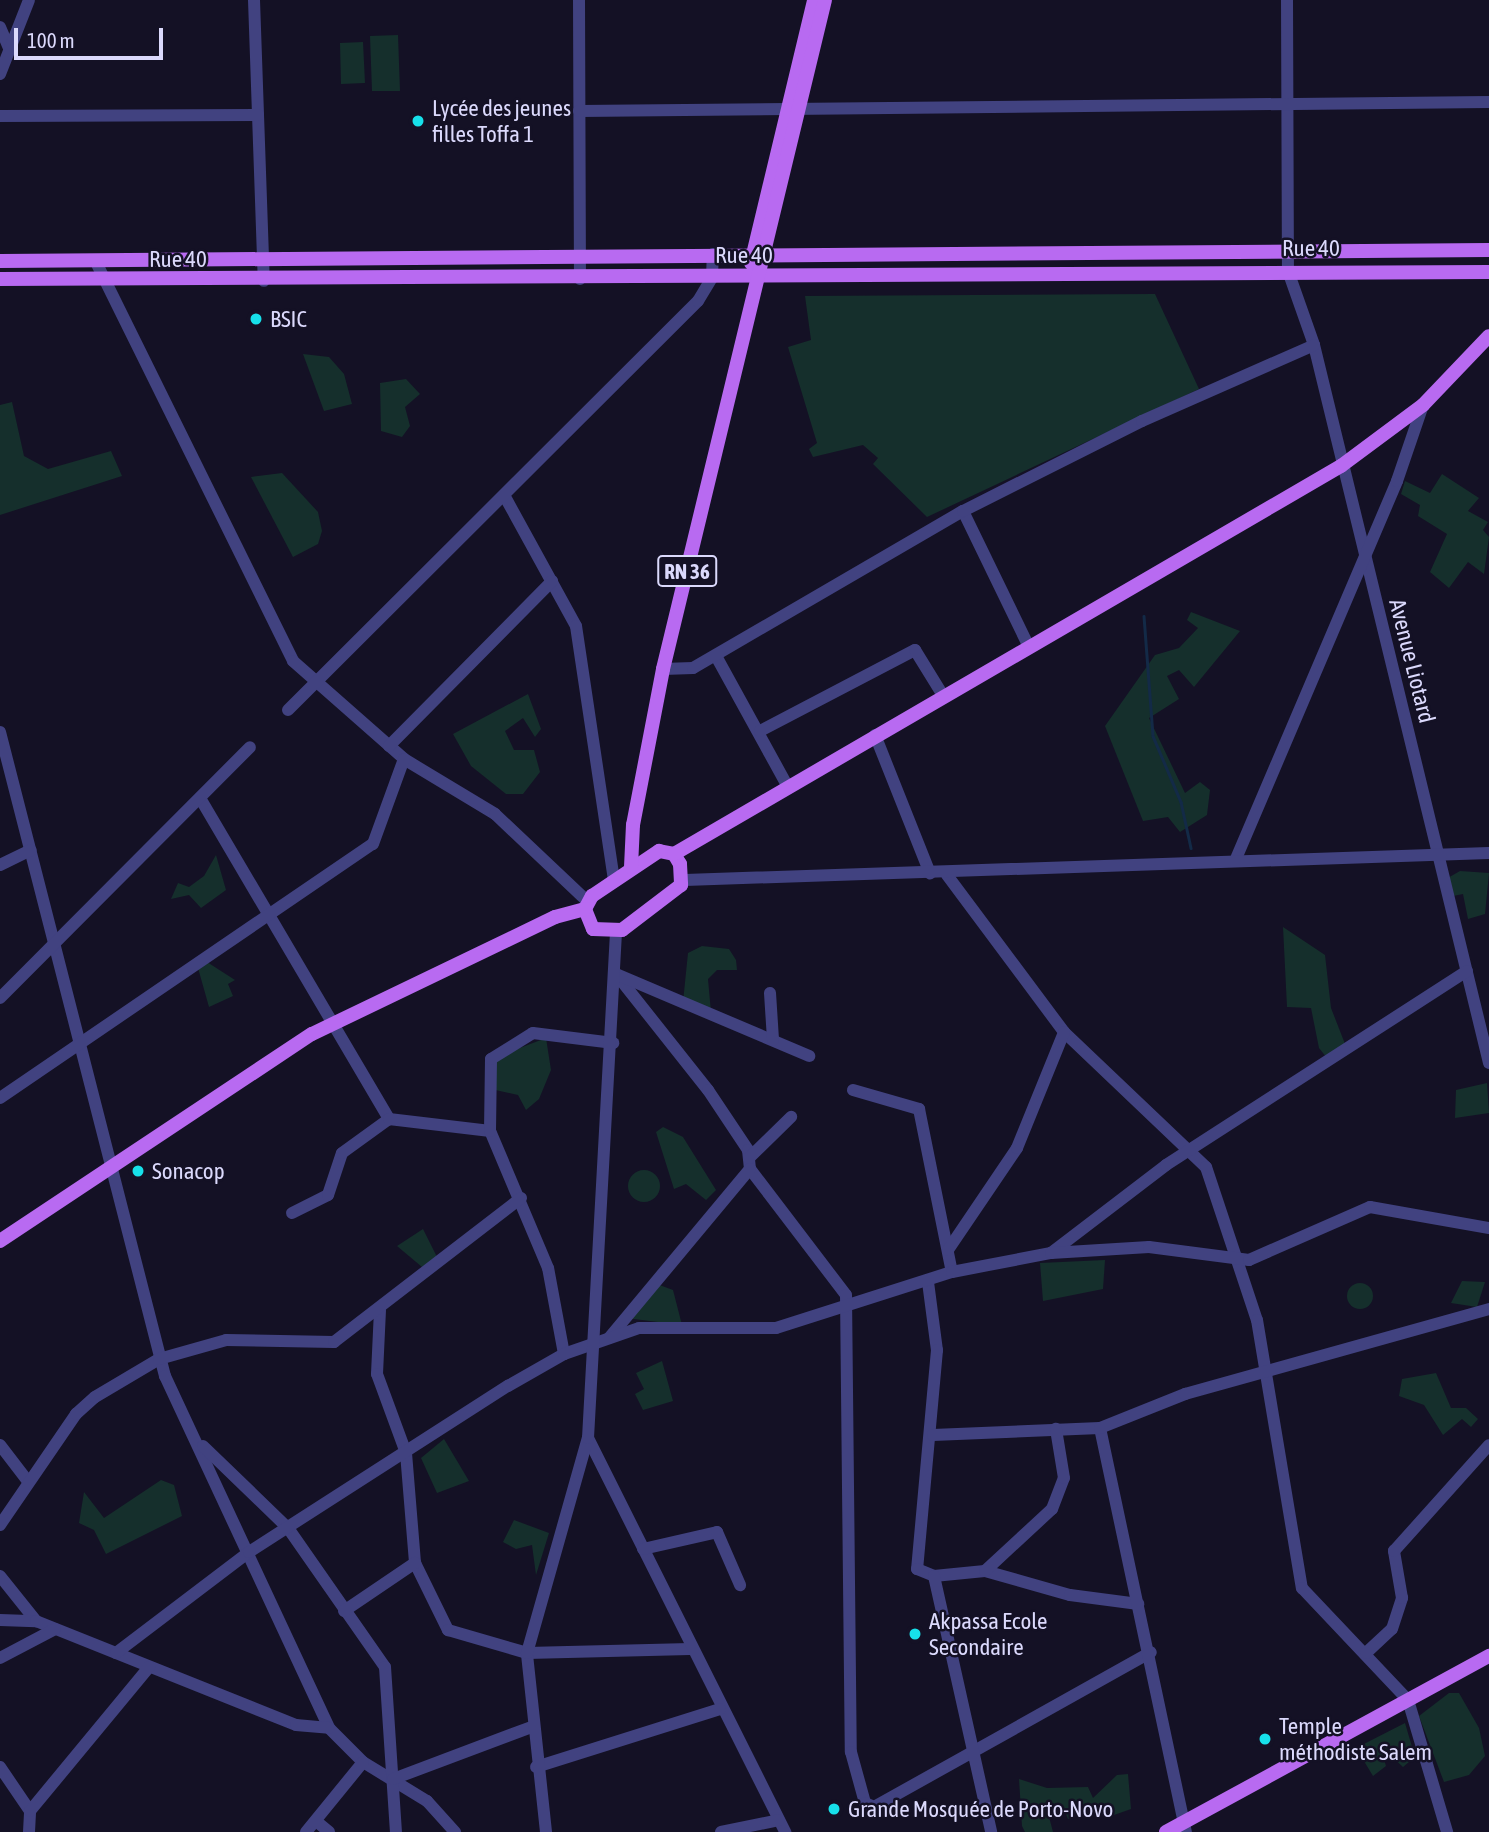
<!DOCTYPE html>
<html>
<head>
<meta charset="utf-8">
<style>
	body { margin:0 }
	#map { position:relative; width:1489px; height:1832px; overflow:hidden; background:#141125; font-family:"Asap Condensed",sans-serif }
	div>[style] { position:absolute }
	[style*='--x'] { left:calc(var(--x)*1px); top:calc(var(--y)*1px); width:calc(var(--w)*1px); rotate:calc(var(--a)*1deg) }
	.green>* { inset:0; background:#152f2c }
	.round { border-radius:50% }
	.stream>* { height:2.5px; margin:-1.25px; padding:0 1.25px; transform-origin:1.25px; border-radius:1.25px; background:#132a47 }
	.minor>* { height:12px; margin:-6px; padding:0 6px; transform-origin:6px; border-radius:6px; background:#414280 }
	.major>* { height:14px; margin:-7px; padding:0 7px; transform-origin:7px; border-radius:7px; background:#b86af1 }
	.dots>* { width:19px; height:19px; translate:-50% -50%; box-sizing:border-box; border:4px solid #141125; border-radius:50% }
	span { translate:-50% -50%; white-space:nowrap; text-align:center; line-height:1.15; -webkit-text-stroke:5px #141125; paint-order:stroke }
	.shield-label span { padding:2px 5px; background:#141125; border:2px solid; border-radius:5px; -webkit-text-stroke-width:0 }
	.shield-label { font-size:21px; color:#dbd9fc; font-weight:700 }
	.poi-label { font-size:23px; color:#dbd9fc }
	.left { translate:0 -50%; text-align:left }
	.street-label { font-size:23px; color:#dbd9fc }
	.scale { position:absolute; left:14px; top:28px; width:149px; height:32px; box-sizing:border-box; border:4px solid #dbd9fc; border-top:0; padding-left:9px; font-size:21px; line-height:24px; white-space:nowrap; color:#dbd9fc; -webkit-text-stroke:5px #141125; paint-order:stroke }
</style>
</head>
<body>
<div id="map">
	<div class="green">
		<div style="clip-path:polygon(398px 35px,400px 91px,372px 91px,370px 36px)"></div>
		<div style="clip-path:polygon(363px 42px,365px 83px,341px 84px,340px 43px)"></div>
		<div style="clip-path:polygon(1155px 294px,1199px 389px,927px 517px,873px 464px,878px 458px,863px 445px,813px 457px,809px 449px,817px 443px,788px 347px,811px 340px,805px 296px)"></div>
		<div style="clip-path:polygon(303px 354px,329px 357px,344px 374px,352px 404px,324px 411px)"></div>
		<div style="clip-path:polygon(406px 379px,420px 394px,405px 407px,410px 426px,402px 437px,381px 431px,380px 383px)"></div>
		<div style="clip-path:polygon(12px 402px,24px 456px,48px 469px,111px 451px,122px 476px,0 515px,0 405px)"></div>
		<div style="clip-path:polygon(282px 473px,318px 512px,322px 531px,318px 544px,293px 557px,251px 477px)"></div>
		<div style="clip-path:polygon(1442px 474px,1479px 498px,1468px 511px,1488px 522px,1483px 530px,1489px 537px,1484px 574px,1468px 562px,1449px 588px,1430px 572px,1447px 534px,1418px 516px,1420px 505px,1401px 494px,1405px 481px,1430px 493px)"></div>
		<div style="clip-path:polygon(1191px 612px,1240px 631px,1194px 687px,1179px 670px,1167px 676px,1179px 699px,1149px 718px,1185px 793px,1200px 782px,1210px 790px,1207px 815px,1180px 832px,1168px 817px,1143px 821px,1105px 726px,1155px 655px,1179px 648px,1198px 628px,1187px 620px)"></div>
		<div style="clip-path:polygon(528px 694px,541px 729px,535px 737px,523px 718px,505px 731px,514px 750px,534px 750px,540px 772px,523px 794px,506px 794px,471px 766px,453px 734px)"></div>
		<div style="clip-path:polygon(216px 855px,226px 890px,201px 908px,189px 895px,171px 899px,178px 883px,189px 887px,204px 876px)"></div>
		<div style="clip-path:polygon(1460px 871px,1489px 873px,1485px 914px,1468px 919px,1463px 894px,1448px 897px,1446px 879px)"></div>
		<div style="clip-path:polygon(1283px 927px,1325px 955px,1331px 1008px,1347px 1049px,1331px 1063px,1319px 1048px,1311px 1008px,1287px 1007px)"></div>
		<div style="clip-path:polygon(702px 946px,729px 949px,736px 960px,737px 970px,717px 970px,708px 979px,711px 1012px,683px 1002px,688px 953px)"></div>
		<div style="clip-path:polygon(207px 962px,235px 980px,228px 984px,233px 996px,209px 1007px,198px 968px)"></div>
		<div style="clip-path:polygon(546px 1038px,551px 1070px,539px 1099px,526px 1110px,518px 1095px,491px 1089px,491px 1059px)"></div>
		<div style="clip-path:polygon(1487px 1083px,1489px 1113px,1455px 1118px,1456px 1090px)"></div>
		<div style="clip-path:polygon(663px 1127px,683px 1137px,716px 1190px,706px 1200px,686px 1184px,674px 1189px,656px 1132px)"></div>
		<div class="round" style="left:628px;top:1170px;width:32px;height:32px"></div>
		<div style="clip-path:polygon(423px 1229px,437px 1257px,422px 1267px,397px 1246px)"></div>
		<div style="clip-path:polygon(1105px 1260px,1103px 1289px,1043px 1301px,1040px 1263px)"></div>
		<div style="clip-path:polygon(1462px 1281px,1485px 1282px,1477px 1307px,1451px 1303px)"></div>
		<div class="round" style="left:1347px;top:1283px;width:26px;height:26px"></div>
		<div style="clip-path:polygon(654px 1283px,673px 1290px,682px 1325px,626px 1318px)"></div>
		<div style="clip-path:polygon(662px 1361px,673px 1401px,643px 1410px,635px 1394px,644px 1389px,636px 1373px)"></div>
		<div style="clip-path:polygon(1436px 1373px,1451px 1408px,1466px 1408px,1478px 1419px,1471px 1427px,1462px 1419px,1443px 1435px,1424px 1405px,1399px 1396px,1402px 1379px)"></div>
		<div style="clip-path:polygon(444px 1439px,469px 1481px,437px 1493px,421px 1458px)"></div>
		<div style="clip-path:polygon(161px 1480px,174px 1485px,182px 1516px,106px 1554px,94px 1530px,79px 1523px,84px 1492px,104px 1518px)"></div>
		<div style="clip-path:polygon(514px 1520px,549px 1533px,536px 1575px,532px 1545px,516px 1549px,503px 1542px)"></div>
		<div style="clip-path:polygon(1449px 1693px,1459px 1693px,1479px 1728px,1485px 1756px,1469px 1775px,1444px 1782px,1419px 1716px)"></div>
		<div style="clip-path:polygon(1405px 1723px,1415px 1757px,1403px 1767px,1380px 1746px,1386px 1766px,1373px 1776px,1356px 1748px)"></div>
		<div style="clip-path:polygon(1128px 1774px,1131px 1809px,1114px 1815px,1106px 1804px,1068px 1819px,1064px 1809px,1048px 1813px,1053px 1832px,1025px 1832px,1022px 1826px,1019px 1779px,1047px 1788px,1088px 1787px,1093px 1798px,1117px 1775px)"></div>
	</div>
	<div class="stream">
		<div style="--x:1144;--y:616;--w:120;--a:85.7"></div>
		<div style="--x:1153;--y:736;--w:72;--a:67"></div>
		<div style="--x:1181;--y:802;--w:47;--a:77.7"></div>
	</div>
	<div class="minor">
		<div style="--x:254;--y:0;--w:281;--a:88"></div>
		<div style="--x:579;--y:0;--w:279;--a:89.8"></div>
		<div style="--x:1287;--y:0;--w:271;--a:89.8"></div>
		<div style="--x:1288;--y:271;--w:78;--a:70.6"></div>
		<div style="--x:1314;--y:345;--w:739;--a:76.3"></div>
		<div style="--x:0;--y:27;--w:23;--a:67"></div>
		<div style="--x:0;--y:74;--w:79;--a:-68.6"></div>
		<div style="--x:579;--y:111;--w:910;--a:-0.57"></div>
		<div style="--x:0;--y:116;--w:258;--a:-0.2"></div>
		<div style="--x:95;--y:260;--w:447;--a:63.7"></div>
		<div style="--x:293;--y:661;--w:148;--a:41.4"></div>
		<div style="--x:404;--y:759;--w:106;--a:31.1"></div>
		<div style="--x:495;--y:814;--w:128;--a:43.4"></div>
		<div style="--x:504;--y:495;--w:149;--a:61.2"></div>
		<div style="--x:576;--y:626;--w:256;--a:81.5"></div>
		<div style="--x:963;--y:511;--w:151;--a:64.1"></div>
		<div style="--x:716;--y:656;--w:147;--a:61.2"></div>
		<div style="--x:663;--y:669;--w:30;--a:-2"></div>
		<div style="--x:693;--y:668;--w:312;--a:-30.2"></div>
		<div style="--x:963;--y:511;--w:200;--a:-26.7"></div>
		<div style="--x:1142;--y:421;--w:188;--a:-23.8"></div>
		<div style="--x:288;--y:710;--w:579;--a:-44.93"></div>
		<div style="--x:698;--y:301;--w:27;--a:-59"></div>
		<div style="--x:712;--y:278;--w:24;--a:-88"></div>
		<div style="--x:760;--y:731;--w:175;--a:-27.6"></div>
		<div style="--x:915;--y:650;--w:55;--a:58.3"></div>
		<div style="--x:0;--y:732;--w:665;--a:75.63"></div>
		<div style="--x:165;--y:1376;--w:388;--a:65"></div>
		<div style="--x:329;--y:1728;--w:48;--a:45"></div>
		<div style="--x:363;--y:1762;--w:75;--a:31.4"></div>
		<div style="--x:427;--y:1801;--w:42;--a:47.9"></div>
		<div style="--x:875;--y:735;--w:149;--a:68.3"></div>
		<div style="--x:389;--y:746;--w:232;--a:-45.3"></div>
		<div style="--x:200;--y:798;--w:373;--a:59.5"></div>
		<div style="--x:1235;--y:861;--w:413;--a:-66.9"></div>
		<div style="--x:1397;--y:481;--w:80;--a:-71.1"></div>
		<div style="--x:0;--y:865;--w:34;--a:-26"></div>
		<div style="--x:947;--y:875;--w:196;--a:53.3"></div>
		<div style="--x:1064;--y:1032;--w:196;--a:43.6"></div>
		<div style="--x:1206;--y:1167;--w:161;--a:71.6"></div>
		<div style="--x:1257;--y:1320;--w:272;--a:80.5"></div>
		<div style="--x:1302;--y:1588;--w:154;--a:46.6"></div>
		<div style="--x:1408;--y:1700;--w:138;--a:73.5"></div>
		<div style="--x:685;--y:880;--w:804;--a:-1.92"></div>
		<div style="--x:616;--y:974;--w:148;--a:51.6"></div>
		<div style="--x:708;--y:1090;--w:72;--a:56.3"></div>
		<div style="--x:748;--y:1150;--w:19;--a:84"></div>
		<div style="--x:750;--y:1169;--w:158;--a:52.7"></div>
		<div style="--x:846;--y:1295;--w:457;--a:89.4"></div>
		<div style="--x:851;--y:1752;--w:53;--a:74.6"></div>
		<div style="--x:865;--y:1803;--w:10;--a:24"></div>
		<div style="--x:874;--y:1807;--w:317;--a:-29.2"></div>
		<div style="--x:616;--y:974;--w:210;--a:23"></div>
		<div style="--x:770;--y:993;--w:47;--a:86.3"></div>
		<div style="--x:0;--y:998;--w:354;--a:-45.1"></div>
		<div style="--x:853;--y:1090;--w:69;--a:16.1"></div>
		<div style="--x:919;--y:1109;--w:166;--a:78.6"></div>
		<div style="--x:0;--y:1098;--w:451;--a:-34.3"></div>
		<div style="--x:373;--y:844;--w:90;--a:-70"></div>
		<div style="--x:749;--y:1158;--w:59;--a:-44.3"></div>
		<div style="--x:292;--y:1213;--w:40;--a:-26.6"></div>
		<div style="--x:328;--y:1195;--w:44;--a:-71.6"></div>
		<div style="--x:342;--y:1153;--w:58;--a:-35.9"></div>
		<div style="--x:389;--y:1119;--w:102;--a:6.8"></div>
		<div style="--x:948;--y:1250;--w:123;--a:-55.9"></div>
		<div style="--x:1017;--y:1148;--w:125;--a:-67.9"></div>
		<div style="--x:1051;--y:1253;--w:145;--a:-37.4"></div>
		<div style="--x:1166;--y:1165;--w:358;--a:-32.8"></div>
		<div style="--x:928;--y:1282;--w:69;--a:82.5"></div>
		<div style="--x:937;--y:1350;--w:220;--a:95.2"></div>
		<div style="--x:917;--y:1569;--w:18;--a:22"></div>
		<div style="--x:934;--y:1576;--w:51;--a:-5.6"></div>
		<div style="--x:985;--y:1571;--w:88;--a:15.8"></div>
		<div style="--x:1070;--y:1595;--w:69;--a:7.5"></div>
		<div style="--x:380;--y:1310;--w:64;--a:92.7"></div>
		<div style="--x:377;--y:1374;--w:84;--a:69.8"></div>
		<div style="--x:406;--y:1453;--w:110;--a:85.3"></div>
		<div style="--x:415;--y:1563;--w:75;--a:63.8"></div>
		<div style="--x:448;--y:1630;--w:82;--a:16.2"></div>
		<div style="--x:527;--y:1653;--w:163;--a:-1.4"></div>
		<div style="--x:609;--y:1338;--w:220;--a:-50.2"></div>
		<div style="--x:564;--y:1354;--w:87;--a:-100.5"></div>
		<div style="--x:548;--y:1268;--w:149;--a:-112.9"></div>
		<div style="--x:490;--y:1131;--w:72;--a:-89.2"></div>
		<div style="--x:491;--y:1059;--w:49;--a:-31.8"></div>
		<div style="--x:533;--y:1033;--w:81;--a:7.1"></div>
		<div style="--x:1100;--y:1428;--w:413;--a:78"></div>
		<div style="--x:933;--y:1435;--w:167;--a:-2.4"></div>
		<div style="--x:1100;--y:1428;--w:92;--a:-21.8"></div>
		<div style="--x:1185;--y:1394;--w:316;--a:-15.6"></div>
		<div style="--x:588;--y:1438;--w:441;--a:63.4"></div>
		<div style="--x:0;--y:1445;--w:44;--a:52.4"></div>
		<div style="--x:203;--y:1446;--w:118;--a:44"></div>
		<div style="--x:288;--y:1528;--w:169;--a:55.1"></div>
		<div style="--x:385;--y:1667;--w:165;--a:86.2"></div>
		<div style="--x:0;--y:1525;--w:135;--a:-55.6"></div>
		<div style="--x:76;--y:1414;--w:25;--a:-42"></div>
		<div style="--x:95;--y:1397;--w:74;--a:-30.7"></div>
		<div style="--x:159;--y:1359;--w:70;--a:-15.8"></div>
		<div style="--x:226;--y:1340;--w:108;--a:1.1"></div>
		<div style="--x:334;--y:1342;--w:236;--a:-37.6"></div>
		<div style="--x:643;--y:1549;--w:76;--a:-12.9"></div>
		<div style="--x:717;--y:1532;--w:58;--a:66.5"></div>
		<div style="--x:985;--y:1571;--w:91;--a:-42.8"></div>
		<div style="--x:1052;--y:1509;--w:33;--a:-69"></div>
		<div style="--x:1064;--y:1478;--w:50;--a:-99.3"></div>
		<div style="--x:0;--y:1576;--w:58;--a:51.3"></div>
		<div style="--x:934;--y:1576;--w:262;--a:77.4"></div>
		<div style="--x:344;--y:1611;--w:86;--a:-34.1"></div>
		<div style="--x:0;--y:1620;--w:36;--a:2"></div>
		<div style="--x:36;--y:1621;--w:280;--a:21.8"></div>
		<div style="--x:296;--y:1725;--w:33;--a:5"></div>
		<div style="--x:116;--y:1653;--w:167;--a:-37.2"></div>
		<div style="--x:249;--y:1552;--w:308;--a:-32.7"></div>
		<div style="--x:508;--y:1386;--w:64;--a:-29.7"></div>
		<div style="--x:564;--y:1354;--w:79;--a:-19.1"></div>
		<div style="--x:639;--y:1328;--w:137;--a:0"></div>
		<div style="--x:776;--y:1328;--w:185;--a:-17.7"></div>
		<div style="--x:952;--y:1272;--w:101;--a:-10.9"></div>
		<div style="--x:1051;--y:1253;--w:98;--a:-3.5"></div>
		<div style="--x:1149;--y:1247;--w:101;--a:7.4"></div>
		<div style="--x:1249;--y:1260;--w:132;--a:-23.7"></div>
		<div style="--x:1370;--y:1207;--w:121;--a:10"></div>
		<div style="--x:1366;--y:1653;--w:35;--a:-43"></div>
		<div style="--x:1392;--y:1629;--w:33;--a:-72"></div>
		<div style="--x:1402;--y:1598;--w:48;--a:-99.7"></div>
		<div style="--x:1394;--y:1551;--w:142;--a:-48.1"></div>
		<div style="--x:0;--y:1658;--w:62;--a:-27.8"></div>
		<div style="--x:0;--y:1767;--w:53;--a:55.7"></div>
		<div style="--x:536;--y:1767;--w:193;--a:-17.5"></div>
		<div style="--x:393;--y:1779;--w:147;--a:-20.6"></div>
		<div style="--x:316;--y:1821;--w:17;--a:40"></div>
		<div style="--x:29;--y:1832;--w:21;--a:-87"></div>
		<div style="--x:30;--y:1811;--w:187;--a:-50.4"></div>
		<div style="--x:306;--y:1832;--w:90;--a:-50.8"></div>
		<div style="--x:546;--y:1832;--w:180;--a:-96.1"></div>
		<div style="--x:527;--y:1653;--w:223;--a:-74.2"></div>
		<div style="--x:588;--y:1438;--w:507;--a:-86.83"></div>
		<div style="--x:721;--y:1832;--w:59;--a:-11.7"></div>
	</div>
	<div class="major">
		<div style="--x:0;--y:261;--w:1489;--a:-0.42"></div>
		<div style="--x:751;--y:263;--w:270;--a:-76.5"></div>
		<div style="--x:0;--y:279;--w:1489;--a:-0.27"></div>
		<div style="--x:659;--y:851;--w:15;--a:11"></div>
		<div style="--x:674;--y:854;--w:12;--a:59"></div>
		<div style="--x:680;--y:864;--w:21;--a:87"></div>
		<div style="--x:681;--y:885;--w:74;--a:142.7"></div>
		<div style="--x:622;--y:930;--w:29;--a:-178"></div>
		<div style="--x:593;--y:929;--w:22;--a:-112"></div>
		<div style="--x:585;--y:909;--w:15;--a:-62"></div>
		<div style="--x:592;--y:896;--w:81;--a:-33.9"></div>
		<div style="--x:674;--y:854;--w:772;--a:-30.19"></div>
		<div style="--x:1341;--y:466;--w:102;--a:-36.6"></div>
		<div style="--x:1423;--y:405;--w:95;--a:-46.3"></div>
		<div style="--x:631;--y:867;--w:42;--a:-87.3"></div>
		<div style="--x:633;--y:825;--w:159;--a:-79.1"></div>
		<div style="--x:663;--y:669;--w:688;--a:-76.39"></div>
		<div style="--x:0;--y:1241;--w:374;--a:-33.6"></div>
		<div style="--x:312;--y:1034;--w:270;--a:-25.7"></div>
		<div style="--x:555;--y:917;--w:31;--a:-15"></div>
		<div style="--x:1166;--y:1832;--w:368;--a:-28.6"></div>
	</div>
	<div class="dots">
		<div style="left:418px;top:121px;background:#17e0ea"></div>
		<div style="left:256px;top:319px;background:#17e0ea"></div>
		<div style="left:138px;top:1171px;background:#17e0ea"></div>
		<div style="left:915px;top:1634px;background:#17e0ea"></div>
		<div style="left:1265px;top:1739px;background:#17e0ea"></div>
		<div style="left:834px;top:1809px;background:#17e0ea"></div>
	</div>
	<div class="shield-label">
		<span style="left:687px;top:571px">RN 36</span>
	</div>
	<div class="poi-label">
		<span class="left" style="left:432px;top:121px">Lycée des jeunes<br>filles Toffa 1</span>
		<span class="left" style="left:270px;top:319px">BSIC</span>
		<span class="left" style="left:152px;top:1171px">Sonacop</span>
		<span class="left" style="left:929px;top:1634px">Akpassa Ecole<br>Secondaire</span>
		<span class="left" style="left:1279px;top:1739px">Temple<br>méthodiste Salem</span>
		<span class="left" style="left:848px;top:1809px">Grande Mosquée de Porto-Novo</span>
	</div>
	<div class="street-label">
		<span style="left:1311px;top:248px">Rue 40</span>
		<span style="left:744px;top:255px">Rue 40</span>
		<span style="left:178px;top:259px">Rue 40</span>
		<span style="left:1412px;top:661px;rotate:76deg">Avenue Liotard</span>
	</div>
	<div class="scale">100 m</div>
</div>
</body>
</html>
